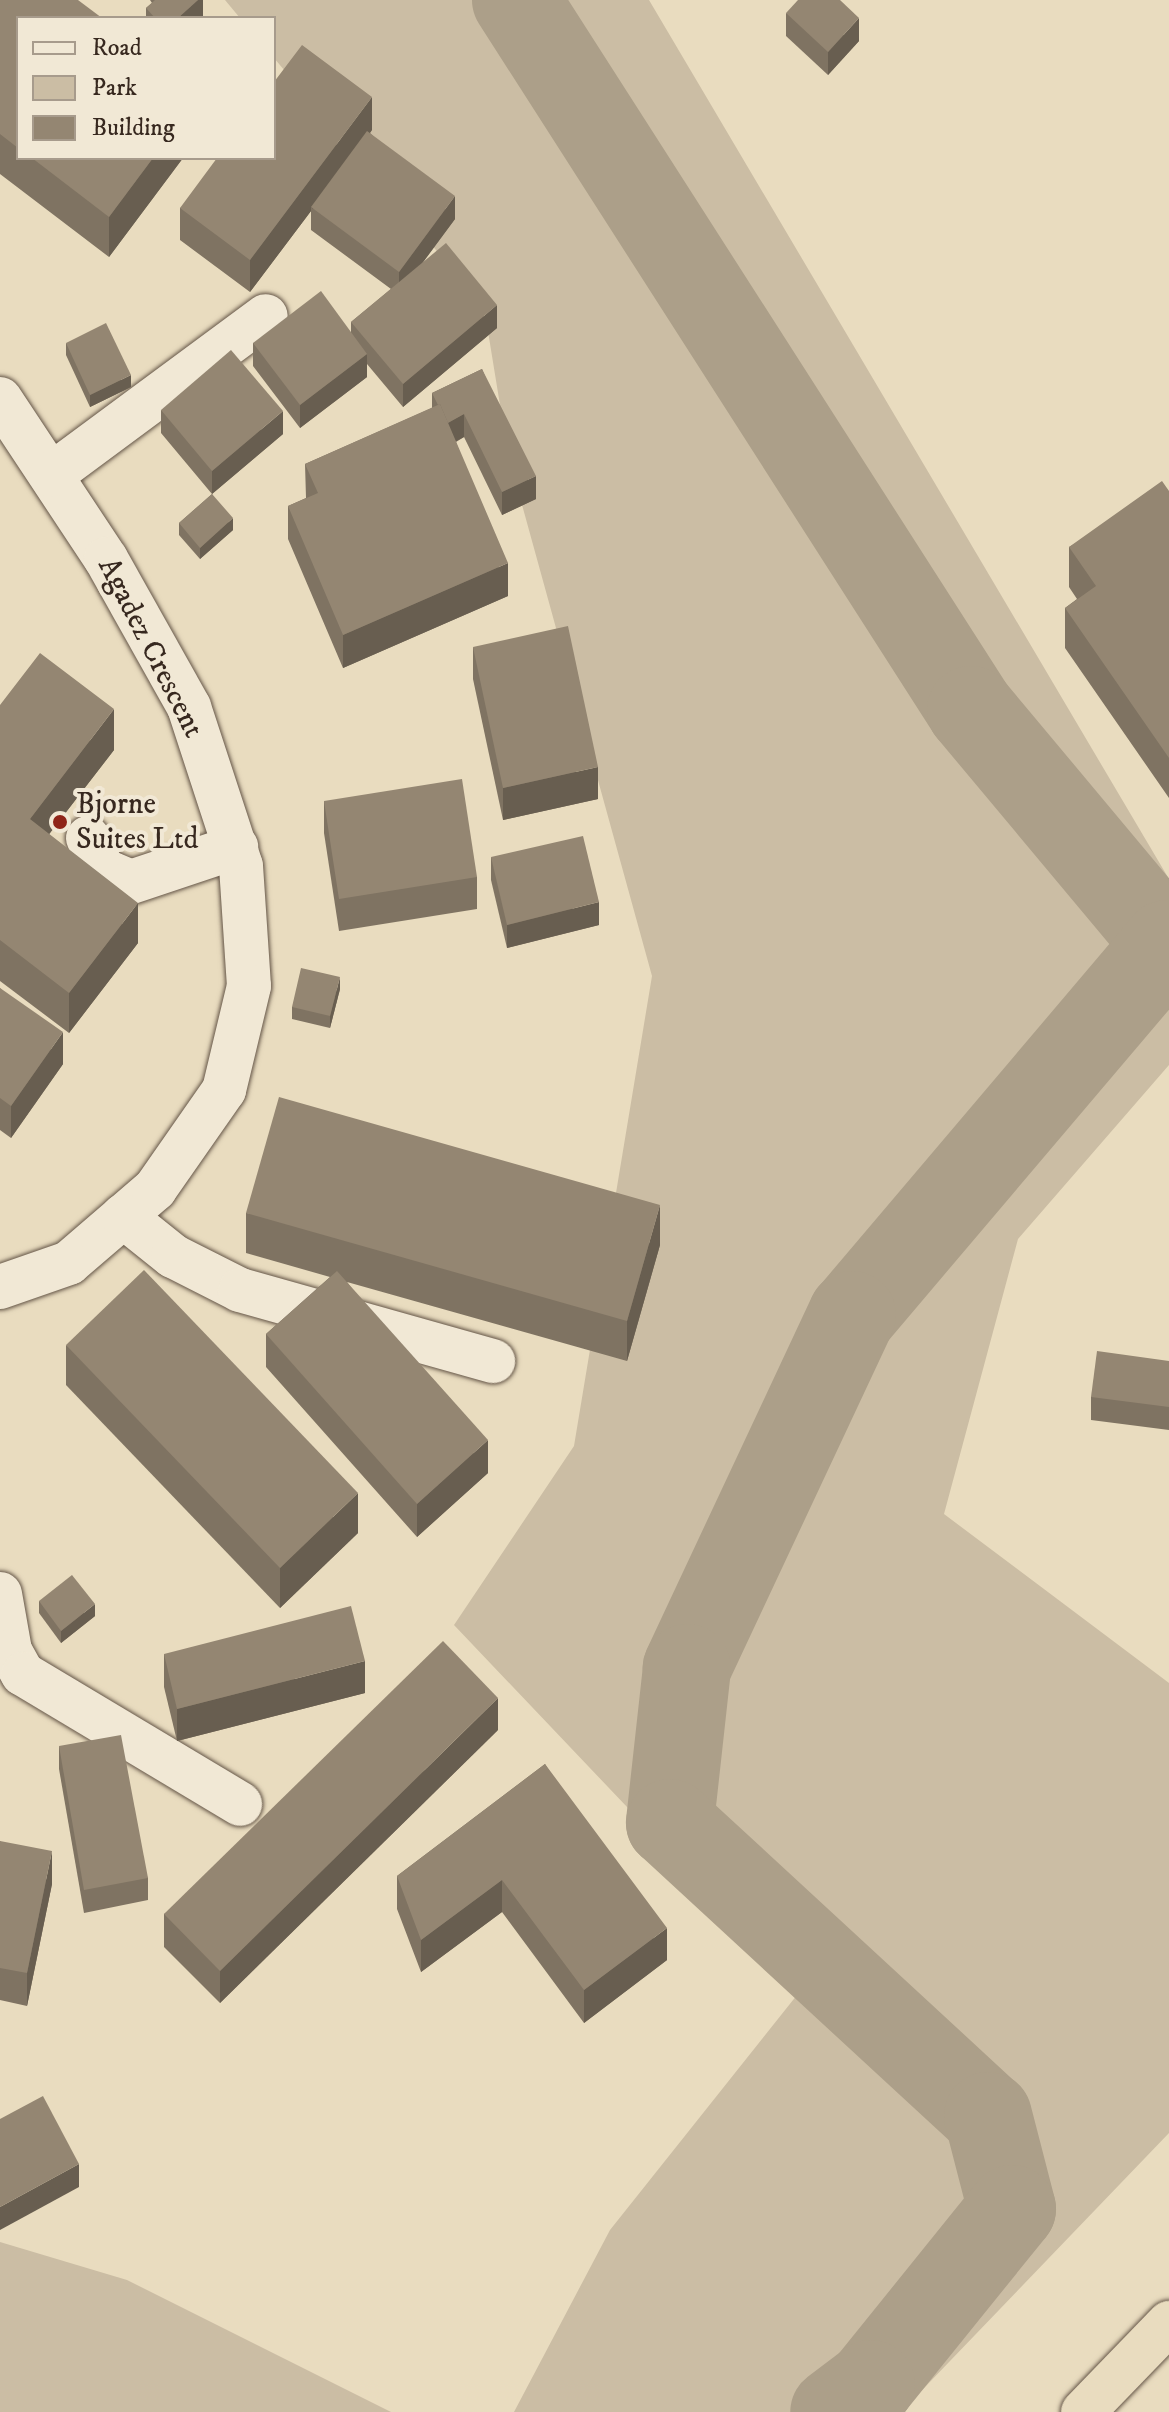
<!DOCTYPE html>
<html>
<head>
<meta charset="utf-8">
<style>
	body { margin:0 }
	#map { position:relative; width:1169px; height:2412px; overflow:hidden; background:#e9dcbf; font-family:"IM FELL DW Pica",serif }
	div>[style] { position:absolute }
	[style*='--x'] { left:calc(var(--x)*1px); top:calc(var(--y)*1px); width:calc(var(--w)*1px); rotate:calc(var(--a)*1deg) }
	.green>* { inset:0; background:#cbbda4 }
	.river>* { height:88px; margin:-44px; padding:0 44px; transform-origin:44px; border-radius:44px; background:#ac9f89 }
	.roads { filter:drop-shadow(0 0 2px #645547) drop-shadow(0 0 2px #645547) }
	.minor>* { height:44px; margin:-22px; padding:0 22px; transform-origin:22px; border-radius:22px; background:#f1e8d5 }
	.highway>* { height:44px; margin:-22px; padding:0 22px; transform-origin:22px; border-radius:22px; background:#e9dcbf }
	.wall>* { inset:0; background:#7f7362 }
	.shaded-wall>* { inset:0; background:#685e50 }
	.building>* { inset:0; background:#948672 }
	.dots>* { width:22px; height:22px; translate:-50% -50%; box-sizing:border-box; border:4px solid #f1e8d5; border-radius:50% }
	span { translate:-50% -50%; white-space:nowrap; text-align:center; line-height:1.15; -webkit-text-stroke:8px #f1e8d5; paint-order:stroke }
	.street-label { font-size:30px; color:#37281f }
	.poi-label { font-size:30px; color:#37281f }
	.left { translate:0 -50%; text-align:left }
	.legend { position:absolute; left:16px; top:16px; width:260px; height:144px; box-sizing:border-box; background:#f1e8d5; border:2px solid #a79b8c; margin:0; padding:10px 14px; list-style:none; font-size:24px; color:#37281f }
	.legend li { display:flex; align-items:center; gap:16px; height:40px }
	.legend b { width:40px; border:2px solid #a79b8c }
</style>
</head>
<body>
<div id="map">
	<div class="green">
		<div style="clip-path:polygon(225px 0,649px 0,1169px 879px,1169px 1065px,1018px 1239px,944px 1514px,1169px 1683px,1169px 2133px,901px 2412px,514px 2412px,610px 2230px,801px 1990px,454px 1625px,574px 1446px,652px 976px,508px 454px,484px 307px,274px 58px,274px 18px,240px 18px)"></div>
		<div style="clip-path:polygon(0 2242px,127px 2280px,391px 2412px,0 2412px)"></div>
	</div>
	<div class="river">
		<div style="--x:516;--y:0;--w:843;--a:57.35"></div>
		<div style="--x:971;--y:710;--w:305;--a:50.1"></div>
		<div style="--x:1167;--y:944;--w:487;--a:130.3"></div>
		<div style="--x:852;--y:1315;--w:390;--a:115.1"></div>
		<div style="--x:687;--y:1668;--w:156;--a:96.3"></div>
		<div style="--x:670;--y:1823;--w:432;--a:42.7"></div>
		<div style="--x:988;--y:2116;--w:96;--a:75.5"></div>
		<div style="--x:1012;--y:2209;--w:225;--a:128.9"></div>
		<div style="--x:871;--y:2384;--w:46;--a:142.9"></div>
	</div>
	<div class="roads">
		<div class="minor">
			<div style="--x:0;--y:399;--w:192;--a:56.5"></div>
			<div style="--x:106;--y:559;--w:170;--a:60.7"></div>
			<div style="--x:189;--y:707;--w:167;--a:71.9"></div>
			<div style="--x:241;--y:866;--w:120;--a:86.2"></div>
			<div style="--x:249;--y:986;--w:107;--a:103.5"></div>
			<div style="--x:224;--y:1090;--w:121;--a:124.9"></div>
			<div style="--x:155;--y:1189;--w:113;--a:139.3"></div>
			<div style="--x:69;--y:1263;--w:73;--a:160.8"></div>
			<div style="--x:51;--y:475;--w:267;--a:-36.5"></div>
			<div style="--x:88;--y:838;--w:35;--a:65"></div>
			<div style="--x:103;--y:870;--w:30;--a:23"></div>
			<div style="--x:131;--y:882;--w:111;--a:-18.4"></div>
			<div style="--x:123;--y:1216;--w:64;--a:38.7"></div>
			<div style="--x:173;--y:1256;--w:75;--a:26.9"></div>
			<div style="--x:240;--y:1290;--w:263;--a:15.7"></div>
			<div style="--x:0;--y:1594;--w:58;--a:80"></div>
			<div style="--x:10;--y:1651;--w:26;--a:61"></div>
			<div style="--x:23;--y:1674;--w:253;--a:30.9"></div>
		</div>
		<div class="highway">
			<div style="--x:1083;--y:2412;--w:124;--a:-46"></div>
		</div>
	</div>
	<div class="wall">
		<div style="clip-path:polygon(0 0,18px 18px,18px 158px,183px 158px,109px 257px,0 174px)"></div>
		<div style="clip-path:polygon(150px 0,203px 0,203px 18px,146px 18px,146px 8px,152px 3px)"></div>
		<div style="clip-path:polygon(786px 13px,859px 41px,828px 75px,786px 36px)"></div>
		<div style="clip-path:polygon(372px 130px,370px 133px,455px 219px,422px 263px,497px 328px,403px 407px,367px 364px,367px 377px,300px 428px,253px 366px,253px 343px,351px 332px,351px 322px,391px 289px,311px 230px,311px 211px,250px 292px,180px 240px,180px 208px)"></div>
		<div style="clip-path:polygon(66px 343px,131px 387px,90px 407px,66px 355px)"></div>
		<div style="clip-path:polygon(482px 369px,536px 499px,502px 515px,464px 437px,456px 442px,508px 596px,343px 668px,288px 539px,288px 506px,306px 498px,305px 464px,432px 408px,432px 393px)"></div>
		<div style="clip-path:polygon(161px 410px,283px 434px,212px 494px,233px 530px,200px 559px,179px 535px,179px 523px,212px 494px,161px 433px)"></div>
		<div style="clip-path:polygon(1169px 491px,1169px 798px,1065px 648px,1065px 608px,1077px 599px,1069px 587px,1069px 547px)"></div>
		<div style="clip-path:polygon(473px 647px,598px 799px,503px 820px,473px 679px)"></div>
		<div style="clip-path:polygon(0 705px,114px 750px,49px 834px,138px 943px,69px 1033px,0 981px)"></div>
		<div style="clip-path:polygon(324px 801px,477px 877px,477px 909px,339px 931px,324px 833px)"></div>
		<div style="clip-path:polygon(491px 857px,599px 925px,507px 948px,491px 880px)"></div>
		<div style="clip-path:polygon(0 988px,63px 1064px,11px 1138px,0 1130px)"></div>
		<div style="clip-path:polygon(340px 989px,330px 1028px,292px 1019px,292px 1007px)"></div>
		<div style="clip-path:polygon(246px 1213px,660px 1245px,627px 1361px,347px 1282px,488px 1473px,417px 1537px,266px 1367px,266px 1334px,330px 1277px,246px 1253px)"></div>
		<div style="clip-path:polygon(66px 1345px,358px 1533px,280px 1608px,66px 1385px)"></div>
		<div style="clip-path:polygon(1169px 1361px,1169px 1430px,1091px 1420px,1091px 1397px)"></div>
		<div style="clip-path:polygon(39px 1601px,95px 1616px,61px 1643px,39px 1613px)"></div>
		<div style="clip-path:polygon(164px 1654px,365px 1693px,177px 1741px,164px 1687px)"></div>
		<div style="clip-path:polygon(498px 1730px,220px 2003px,164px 1947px,164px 1914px)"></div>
		<div style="clip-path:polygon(59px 1746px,148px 1878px,148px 1900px,84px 1913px,59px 1769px)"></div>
		<div style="clip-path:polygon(545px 1764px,667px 1960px,584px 2023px,502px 1912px,421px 1972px,397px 1909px,397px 1876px)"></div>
		<div style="clip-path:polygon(0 1841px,52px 1884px,27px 2006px,0 2000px)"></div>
	</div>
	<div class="shaded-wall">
		<div style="clip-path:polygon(198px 0,203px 0,203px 18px,178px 18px)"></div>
		<div style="clip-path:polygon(859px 18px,859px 41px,828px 75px,828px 52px)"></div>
		<div style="clip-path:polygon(372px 97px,372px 130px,313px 209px,311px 207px,311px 211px,250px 292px,250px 260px)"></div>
		<div style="clip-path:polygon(153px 158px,183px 158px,109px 257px,109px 217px)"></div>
		<div style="clip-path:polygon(455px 196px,455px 219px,399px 295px,399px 272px)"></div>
		<div style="clip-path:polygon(497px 305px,497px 328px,403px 407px,403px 384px)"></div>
		<div style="clip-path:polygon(367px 354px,367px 377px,300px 428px,300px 405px)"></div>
		<div style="clip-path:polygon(131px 375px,131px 387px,90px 407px,90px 395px)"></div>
		<div style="clip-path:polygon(283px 411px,283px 434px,212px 494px,212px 471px)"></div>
		<div style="clip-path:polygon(464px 414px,464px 437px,447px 446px,447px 423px)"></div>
		<div style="clip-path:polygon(536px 476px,536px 499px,502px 515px,502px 492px)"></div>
		<div style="clip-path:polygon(233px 518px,233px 530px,200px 559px,200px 548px)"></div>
		<div style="clip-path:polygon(508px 563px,508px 596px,343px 668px,343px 635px)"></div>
		<div style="clip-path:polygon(114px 709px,114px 750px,30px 859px,30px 819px)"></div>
		<div style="clip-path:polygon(598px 767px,598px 799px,503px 820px,503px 788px)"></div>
		<div style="clip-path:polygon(599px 902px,599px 925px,507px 948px,507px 925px)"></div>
		<div style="clip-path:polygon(138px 903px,138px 943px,69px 1033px,69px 993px)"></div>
		<div style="clip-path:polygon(340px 977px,340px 989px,330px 1028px,330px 1016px)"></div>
		<div style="clip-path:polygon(63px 1032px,63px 1064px,11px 1138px,11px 1106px)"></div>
		<div style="clip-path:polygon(660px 1205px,660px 1245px,627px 1361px,627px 1321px)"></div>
		<div style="clip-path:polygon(488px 1440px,488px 1473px,417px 1537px,417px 1504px)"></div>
		<div style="clip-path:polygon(358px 1493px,358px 1533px,280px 1608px,280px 1568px)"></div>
		<div style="clip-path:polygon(95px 1604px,95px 1616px,61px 1643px,61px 1631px)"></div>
		<div style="clip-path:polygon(365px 1661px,365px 1693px,177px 1741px,177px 1709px)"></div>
		<div style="clip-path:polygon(498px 1698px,498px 1730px,220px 2003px,220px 1971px)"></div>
		<div style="clip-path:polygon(52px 1851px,52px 1884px,27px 2006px,27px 1973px)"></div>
		<div style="clip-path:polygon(502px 1880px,502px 1912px,421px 1972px,421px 1940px)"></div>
		<div style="clip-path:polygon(667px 1928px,667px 1960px,584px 2023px,584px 1990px)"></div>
		<div style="clip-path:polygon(79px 2164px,79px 2187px,0 2230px,0 2207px)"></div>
	</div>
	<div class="building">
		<div style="clip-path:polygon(0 0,78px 0,102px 18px,18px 18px,18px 148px,0 134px)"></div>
		<div style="clip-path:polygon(155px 0,198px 0,178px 18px,155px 18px,146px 8px)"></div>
		<div style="clip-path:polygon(798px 0,840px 0,859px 18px,828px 52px,786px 13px)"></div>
		<div style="clip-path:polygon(302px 45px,372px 97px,250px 260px,180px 208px,217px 158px,274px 158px,274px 82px)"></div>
		<div style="clip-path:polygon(367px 131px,455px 196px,399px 272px,311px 207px)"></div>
		<div style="clip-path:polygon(32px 158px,153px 158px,109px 217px)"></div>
		<div style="clip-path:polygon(446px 243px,497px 305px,403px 384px,351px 322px)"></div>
		<div style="clip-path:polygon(321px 291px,367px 354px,300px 405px,253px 343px)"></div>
		<div style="clip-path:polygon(106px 323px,131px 375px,90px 395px,66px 343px)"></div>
		<div style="clip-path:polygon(231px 350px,283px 411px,212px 471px,161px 410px)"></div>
		<div style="clip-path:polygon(482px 369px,536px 476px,502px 492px,464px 414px,448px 423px,440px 404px,438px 405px,432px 393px)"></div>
		<div style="clip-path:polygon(440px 404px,508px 563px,343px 635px,288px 506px,318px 493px,305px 464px)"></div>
		<div style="clip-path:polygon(1162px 481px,1169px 491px,1169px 758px,1065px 608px,1096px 586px,1069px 547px)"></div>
		<div style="clip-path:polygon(212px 494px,233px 518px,200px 548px,179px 523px)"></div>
		<div style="clip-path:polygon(568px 626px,598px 767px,503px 788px,473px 647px)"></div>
		<div style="clip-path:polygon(40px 653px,114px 709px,30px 819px,138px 903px,69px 993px,0 940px,0 705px)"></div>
		<div style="clip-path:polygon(462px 779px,477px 877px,339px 899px,324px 801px)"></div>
		<div style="clip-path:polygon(583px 836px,599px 902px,507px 925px,491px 857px)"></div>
		<div style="clip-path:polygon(301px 968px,340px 977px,330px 1016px,292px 1007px)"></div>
		<div style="clip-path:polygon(0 988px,63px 1032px,11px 1106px,0 1098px)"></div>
		<div style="clip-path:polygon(279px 1097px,660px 1205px,627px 1321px,246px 1213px)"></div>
		<div style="clip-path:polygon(144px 1270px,358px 1493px,280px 1568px,66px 1345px)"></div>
		<div style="clip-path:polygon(337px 1271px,488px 1440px,417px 1504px,266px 1334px)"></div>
		<div style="clip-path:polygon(1097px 1351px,1169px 1361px,1169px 1407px,1091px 1397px)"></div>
		<div style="clip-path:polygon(72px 1575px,95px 1604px,61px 1631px,39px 1601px)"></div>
		<div style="clip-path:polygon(351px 1606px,365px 1661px,177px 1709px,164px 1654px)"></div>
		<div style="clip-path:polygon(443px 1641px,498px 1698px,220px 1971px,164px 1914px)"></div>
		<div style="clip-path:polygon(121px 1735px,148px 1878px,84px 1890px,59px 1746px)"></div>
		<div style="clip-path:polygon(545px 1764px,667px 1928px,584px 1990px,502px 1880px,421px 1940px,397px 1876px)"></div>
		<div style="clip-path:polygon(0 1841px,52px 1851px,27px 1973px,0 1968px)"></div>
		<div style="clip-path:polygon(43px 2096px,79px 2164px,0 2207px,0 2119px)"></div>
	</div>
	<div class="dots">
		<div style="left:60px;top:822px;background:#8f2418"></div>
	</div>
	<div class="street-label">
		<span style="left:150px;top:648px;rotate:63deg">Agadez Crescent</span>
	</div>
	<div class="poi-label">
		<span class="left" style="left:76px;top:822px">Bjorne<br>Suites Ltd</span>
	</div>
	<ul class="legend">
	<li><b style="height:10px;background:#f1e8d5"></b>Road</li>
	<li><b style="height:22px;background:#cbbda4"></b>Park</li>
	<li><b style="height:22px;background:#948672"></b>Building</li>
	</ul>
</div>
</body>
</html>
